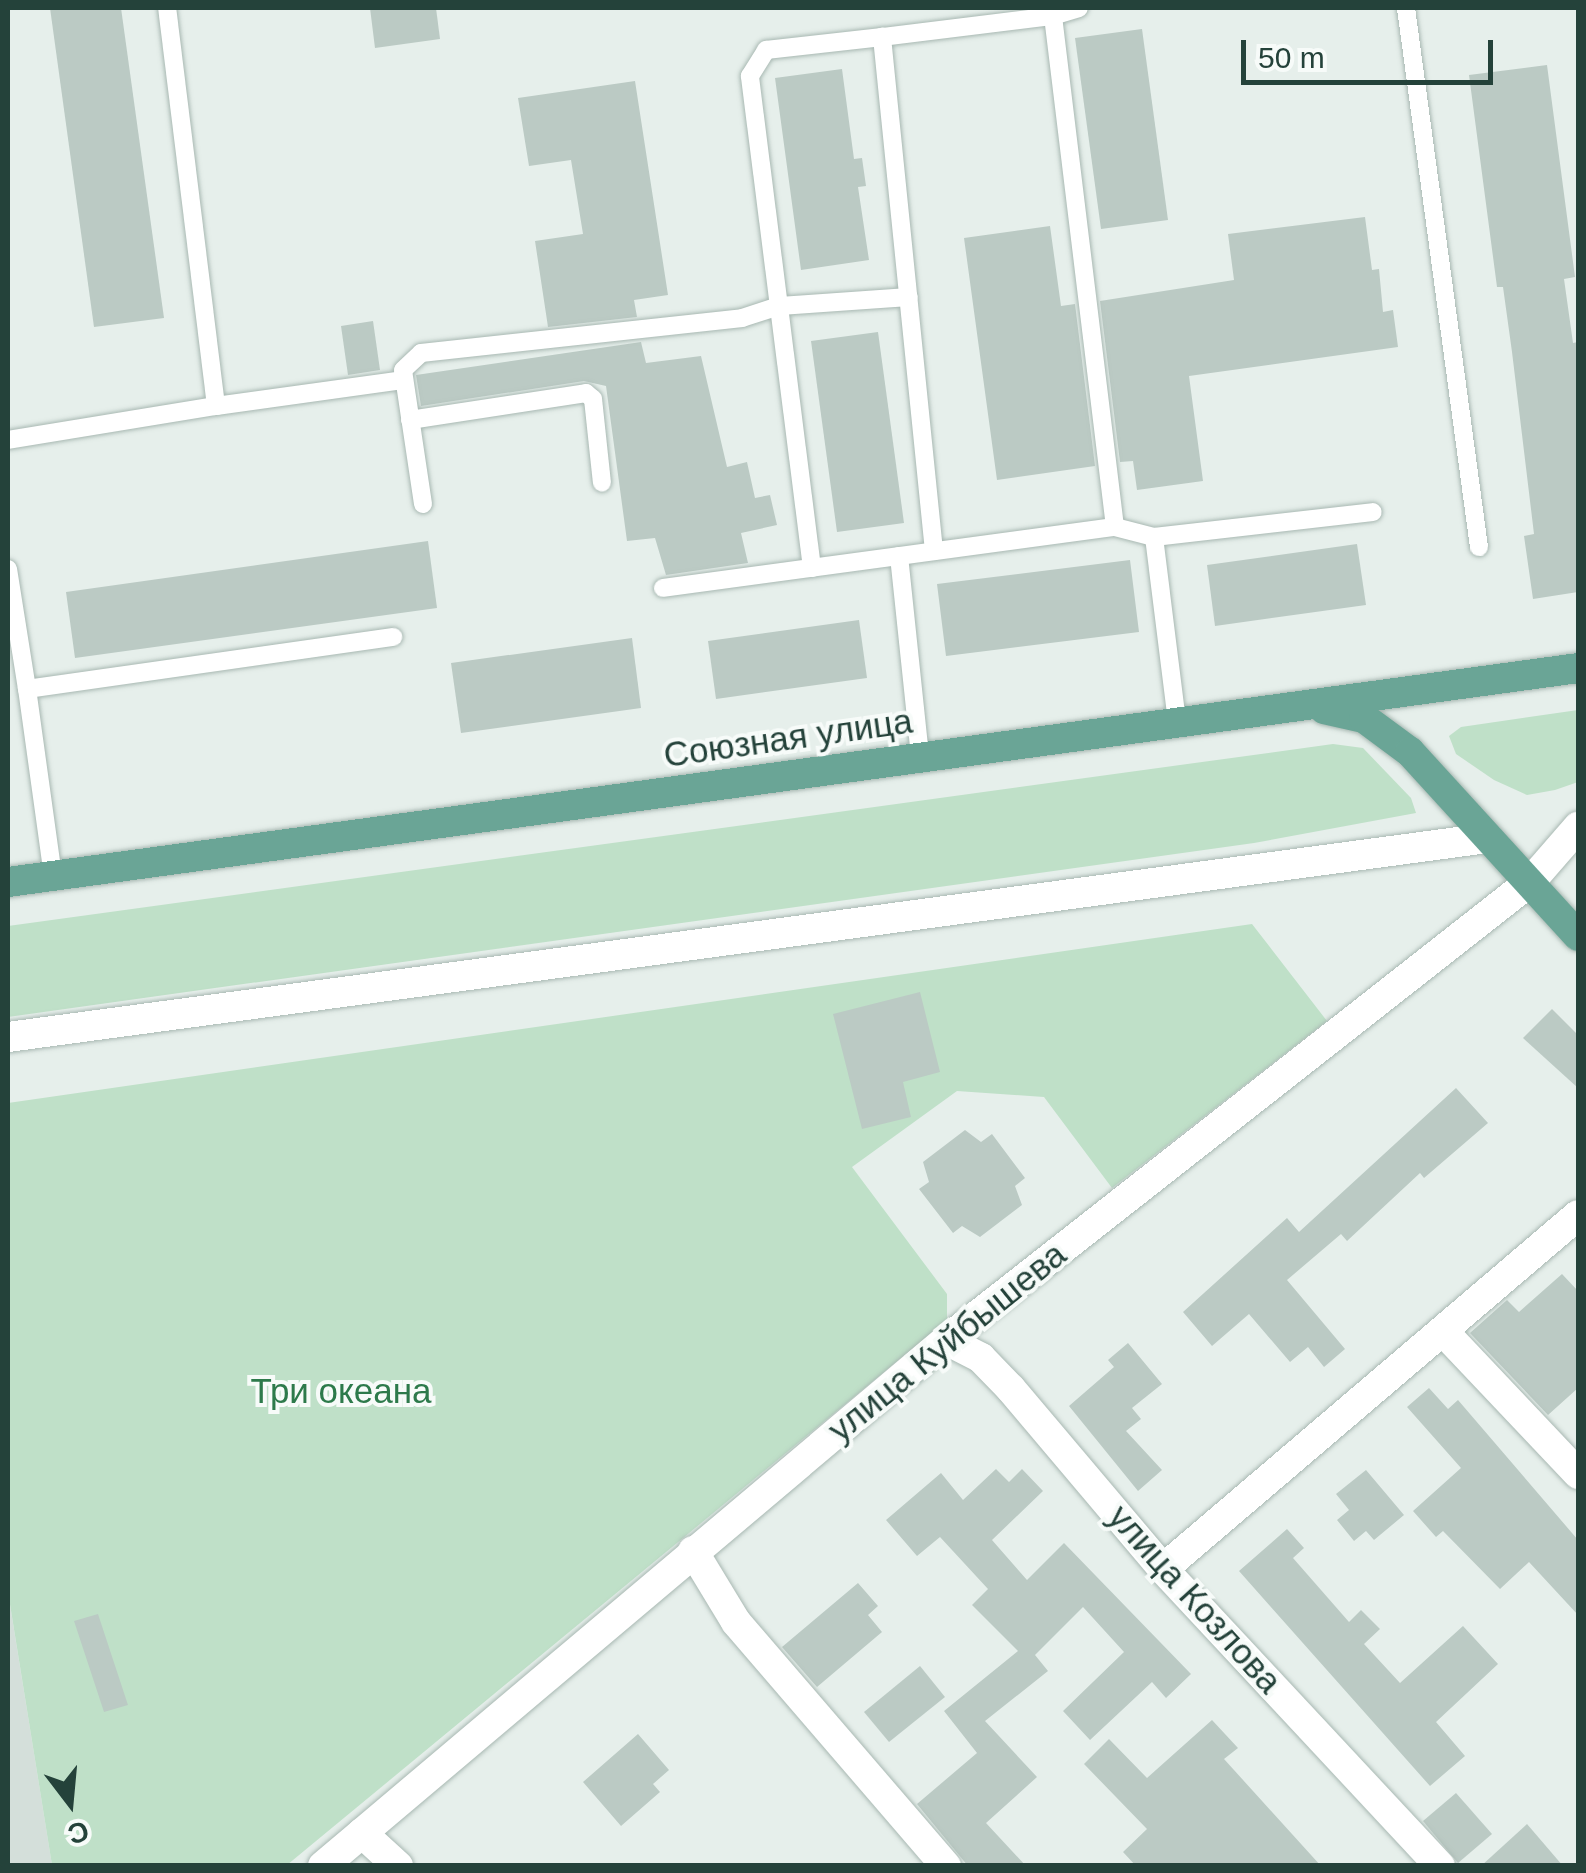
<!DOCTYPE html>
<html>
<head>
<meta charset="utf-8">
<style>
	body { margin:0 }
	#map { position:relative; width:1586px; height:1873px; overflow:hidden; background:#e6efeb; font-family:Helvetica,sans-serif }
	div>[style] { position:absolute }
	[style*='--x'] { left:calc(var(--x)*1px); top:calc(var(--y)*1px); width:calc(var(--w)*1px); rotate:calc(var(--a)*1deg) }
	.built>* { inset:0; background:#d4dfda }
	.green>* { inset:0; background:#bfe0c8 }
	.building>* { inset:0; background:#bbcac4 }
	.roads { filter:drop-shadow(0 0 2px #a8b8b2) drop-shadow(0 0 2px #a8b8b2) }
	.lane>* { height:18px; margin:-9px; padding:0 9px; transform-origin:9px; border-radius:9px; background:#fff }
	.street>* { height:30px; margin:-15px; padding:0 15px; transform-origin:15px; border-radius:15px; background:#fff }
	.primary>* { height:30px; margin:-15px; padding:0 15px; transform-origin:15px; border-radius:15px; background:#6aa596 }
	span { translate:-50% -50%; white-space:nowrap; text-align:center; line-height:1.15; -webkit-text-stroke:8px #f7fbf9; paint-order:stroke }
	.street-label { font-size:35px; color:#24423a }
	.park-label { font-size:35px; color:#2d7a4b }
	.frame { position:absolute; inset:0; border:10px solid #24423a; pointer-events:none }
	.north { position:absolute; left:20px; top:1753px; width:100px; height:100px; -webkit-text-stroke:8px #f7fbf9; paint-order:stroke; rotate:164deg; font-size:28px; font-weight:700; line-height:40px; text-align:center; color:#24423a }
	.north::after { content:''; display:block; margin:auto; width:35px; height:45px; background:#24423a; clip-path:polygon(50% 0,100% 100%,50% 72%,0 100%) }
	.scale { position:absolute; left:1241px; top:40px; width:252px; height:45px; box-sizing:border-box; border:5px solid #24423a; border-top:0; padding-left:12px; font-size:30px; line-height:35px; white-space:nowrap; color:#24423a; -webkit-text-stroke:8px #f7fbf9; paint-order:stroke }
</style>
</head>
<body>
<div id="map">
	<div class="built">
		<div style="clip-path:polygon(8px 1592px,15px 1636px,52px 1865px,8px 1865px)"></div>
	</div>
	<div class="green">
		<div style="clip-path:polygon(1578px 710px,1578px 782px,1555px 790px,1527px 795px,1494px 780px,1456px 754px,1449px 736px,1461px 727px)"></div>
		<div style="clip-path:polygon(1333px 744px,1363px 748px,1411px 798px,1416px 813px,1254px 843px,8px 1017px,8px 926px)"></div>
		<div style="clip-path:polygon(1252px 924px,1327px 1021px,1112px 1188px,1044px 1097px,957px 1091px,852px 1167px,947px 1294px,947px 1320px,287px 1865px,52px 1865px,8px 1592px,8px 1103px)"></div>
	</div>
	<div class="building">
		<div style="clip-path:polygon(50px 8px,121px 8px,164px 318px,94px 327px)"></div>
		<div style="clip-path:polygon(370px 8px,436px 8px,440px 39px,375px 48px)"></div>
		<div style="clip-path:polygon(1142px 29px,1168px 220px,1101px 229px,1075px 38px)"></div>
		<div style="clip-path:polygon(1547px 65px,1575px 277px,1564px 279px,1573px 343px,1578px 342px,1578px 592px,1533px 599px,1524px 536px,1534px 534px,1512px 352px,1503px 287px,1497px 287px,1469px 75px)"></div>
		<div style="clip-path:polygon(842px 69px,854px 159px,862px 158px,866px 186px,858px 187px,869px 260px,801px 270px,775px 78px)"></div>
		<div style="clip-path:polygon(635px 81px,668px 295px,634px 300px,637px 317px,548px 327px,535px 241px,583px 234px,571px 160px,529px 166px,518px 98px)"></div>
		<div style="clip-path:polygon(1365px 217px,1372px 270px,1379px 269px,1383px 312px,1393px 310px,1398px 347px,1189px 376px,1203px 481px,1137px 490px,1133px 461px,1120px 462px,1100px 301px,1234px 280px,1228px 234px)"></div>
		<div style="clip-path:polygon(1050px 226px,1061px 306px,1075px 304px,1095px 466px,997px 480px,964px 238px)"></div>
		<div style="clip-path:polygon(373px 321px,380px 370px,348px 375px,341px 326px)"></div>
		<div style="clip-path:polygon(878px 332px,904px 523px,837px 532px,811px 341px)"></div>
		<div style="clip-path:polygon(641px 342px,646px 363px,701px 356px,727px 467px,747px 462px,755px 498px,770px 495px,777px 525px,741px 533px,748px 563px,666px 575px,655px 538px,627px 541px,606px 386px,584px 381px,421px 406px,416px 375px)"></div>
		<div style="clip-path:polygon(428px 541px,437px 608px,75px 658px,66px 592px)"></div>
		<div style="clip-path:polygon(1357px 544px,1366px 605px,1215px 626px,1207px 565px)"></div>
		<div style="clip-path:polygon(1130px 560px,1139px 632px,946px 656px,937px 584px)"></div>
		<div style="clip-path:polygon(859px 620px,867px 678px,716px 699px,708px 641px)"></div>
		<div style="clip-path:polygon(632px 638px,641px 708px,461px 733px,451px 663px)"></div>
		<div style="clip-path:polygon(920px 992px,940px 1072px,903px 1082px,911px 1117px,862px 1129px,833px 1014px)"></div>
		<div style="clip-path:polygon(1552px 1009px,1578px 1035px,1578px 1088px,1523px 1038px)"></div>
		<div style="clip-path:polygon(1456px 1088px,1488px 1123px,1424px 1178px,1420px 1173px,1347px 1241px,1341px 1234px,1287px 1280px,1345px 1349px,1324px 1367px,1308px 1347px,1290px 1362px,1249px 1314px,1212px 1346px,1183px 1312px,1287px 1218px,1299px 1232px)"></div>
		<div style="clip-path:polygon(965px 1130px,981px 1142px,992px 1134px,1025px 1178px,1015px 1186px,1022px 1205px,980px 1237px,962px 1226px,953px 1233px,919px 1189px,929px 1182px,923px 1162px)"></div>
		<div style="clip-path:polygon(1562px 1274px,1578px 1291px,1578px 1388px,1548px 1415px,1470px 1333px,1507px 1300px,1519px 1312px)"></div>
		<div style="clip-path:polygon(1128px 1343px,1162px 1384px,1132px 1408px,1141px 1419px,1126px 1431px,1162px 1470px,1138px 1491px,1069px 1406px,1114px 1367px,1108px 1360px)"></div>
		<div style="clip-path:polygon(1429px 1388px,1448px 1409px,1458px 1400px,1578px 1540px,1578px 1615px,1529px 1562px,1500px 1589px,1443px 1531px,1436px 1537px,1413px 1511px,1461px 1468px,1407px 1407px)"></div>
		<div style="clip-path:polygon(996px 1469px,1009px 1482px,1022px 1469px,1043px 1491px,992px 1540px,1027px 1580px,1064px 1543px,1191px 1674px,1166px 1698px,1152px 1682px,1090px 1740px,1063px 1711px,1124px 1652px,1083px 1607px,1035px 1655px,1048px 1671px,985px 1721px,1037px 1777px,986px 1823px,1026px 1866px,968px 1866px,917px 1804px,977px 1753px,944px 1711px,1018px 1651px,972px 1605px,988px 1589px,940px 1537px,917px 1556px,886px 1520px,941px 1473px,963px 1500px)"></div>
		<div style="clip-path:polygon(1366px 1470px,1404px 1515px,1374px 1540px,1366px 1531px,1354px 1541px,1337px 1520px,1349px 1510px,1336px 1494px)"></div>
		<div style="clip-path:polygon(1287px 1529px,1304px 1548px,1293px 1558px,1349px 1622px,1361px 1610px,1380px 1629px,1364px 1644px,1400px 1683px,1463px 1626px,1498px 1664px,1436px 1722px,1465px 1756px,1430px 1786px,1239px 1571px)"></div>
		<div style="clip-path:polygon(858px 1583px,878px 1606px,868px 1615px,882px 1632px,817px 1687px,782px 1647px)"></div>
		<div style="clip-path:polygon(98px 1614px,128px 1705px,104px 1712px,74px 1621px)"></div>
		<div style="clip-path:polygon(920px 1666px,945px 1697px,889px 1742px,864px 1712px)"></div>
		<div style="clip-path:polygon(1212px 1720px,1238px 1748px,1224px 1759px,1321px 1866px,1136px 1866px,1123px 1852px,1147px 1829px,1084px 1764px,1109px 1739px,1147px 1778px)"></div>
		<div style="clip-path:polygon(638px 1734px,669px 1770px,653px 1784px,660px 1792px,621px 1826px,583px 1782px)"></div>
		<div style="clip-path:polygon(1456px 1793px,1492px 1834px,1458px 1863px,1423px 1821px)"></div>
		<div style="clip-path:polygon(1527px 1824px,1563px 1866px,1481px 1866px)"></div>
	</div>
	<div class="roads">
		<div class="lane">
			<div style="--x:1406;--y:8;--w:544;--a:82.29"></div>
			<div style="--x:216;--y:406;--w:190;--a:-7.9"></div>
			<div style="--x:410;--y:420;--w:178;--a:-8.7"></div>
			<div style="--x:586;--y:393;--w:9;--a:41"></div>
			<div style="--x:593;--y:399;--w:84;--a:83.9"></div>
			<div style="--x:8;--y:440;--w:211;--a:-9.3"></div>
			<div style="--x:216;--y:406;--w:401;--a:-97"></div>
			<div style="--x:423;--y:504;--w:135;--a:-98.5"></div>
			<div style="--x:403;--y:370;--w:25;--a:-43"></div>
			<div style="--x:421;--y:353;--w:323;--a:-6.2"></div>
			<div style="--x:742;--y:318;--w:40;--a:-18"></div>
			<div style="--x:780;--y:306;--w:129;--a:-4"></div>
			<div style="--x:1115;--y:527;--w:40;--a:14.4"></div>
			<div style="--x:1154;--y:537;--w:220;--a:-6.5"></div>
			<div style="--x:1154;--y:537;--w:186;--a:82.9"></div>
			<div style="--x:934;--y:551;--w:517;--a:-95.78"></div>
			<div style="--x:882;--y:37;--w:172;--a:-7"></div>
			<div style="--x:899;--y:556;--w:202;--a:84"></div>
			<div style="--x:812;--y:568;--w:496;--a:-97.2"></div>
			<div style="--x:750;--y:76;--w:31;--a:-58"></div>
			<div style="--x:766;--y:50;--w:117;--a:-6.4"></div>
			<div style="--x:8;--y:569;--w:121;--a:81"></div>
			<div style="--x:663;--y:588;--w:456;--a:-7.7"></div>
			<div style="--x:1115;--y:527;--w:515;--a:-96.92"></div>
			<div style="--x:1053;--y:16;--w:27;--a:-17"></div>
			<div style="--x:53;--y:876;--w:189;--a:-97.9"></div>
			<div style="--x:27;--y:689;--w:370;--a:-8.1"></div>
		</div>
		<div class="street">
			<div style="--x:8;--y:1037;--w:1493;--a:-7.66"></div>
			<div style="--x:1443;--y:1331;--w:197;--a:46.6"></div>
			<div style="--x:946;--y:1340;--w:39;--a:27"></div>
			<div style="--x:981;--y:1358;--w:43;--a:45.9"></div>
			<div style="--x:1011;--y:1389;--w:236;--a:49.8"></div>
			<div style="--x:1163;--y:1569;--w:406;--a:47"></div>
			<div style="--x:693;--y:1551;--w:83;--a:58.8"></div>
			<div style="--x:736;--y:1622;--w:322;--a:49.3"></div>
			<div style="--x:1163;--y:1569;--w:545;--a:-40.46"></div>
			<div style="--x:362;--y:1833;--w:49;--a:42.5"></div>
			<div style="--x:323;--y:1866;--w:815;--a:-40.17"></div>
			<div style="--x:946;--y:1340;--w:744;--a:-38.12"></div>
			<div style="--x:1531;--y:881;--w:72;--a:-49"></div>
		</div>
		<div class="primary">
			<div style="--x:1324;--y:709;--w:41;--a:12.7"></div>
			<div style="--x:1364;--y:718;--w:57;--a:36.5"></div>
			<div style="--x:1410;--y:752;--w:249;--a:47.6"></div>
			<div style="--x:8;--y:882;--w:1585;--a:-7.76"></div>
		</div>
	</div>
	<div class="street-label">
		<span style="left:788px;top:738px;rotate:-8deg">Союзная улица</span>
		<span style="left:947px;top:1342px;rotate:-39deg">улица Куйбышева</span>
		<span style="left:1195px;top:1599px;rotate:48deg">улица Козлова</span>
	</div>
	<div class="park-label">
		<span style="left:341px;top:1391px">Три океана</span>
	</div>
	<div class="frame"></div>
	<div class="north">С</div>
	<div class="scale">50 m</div>
</div>
</body>
</html>
